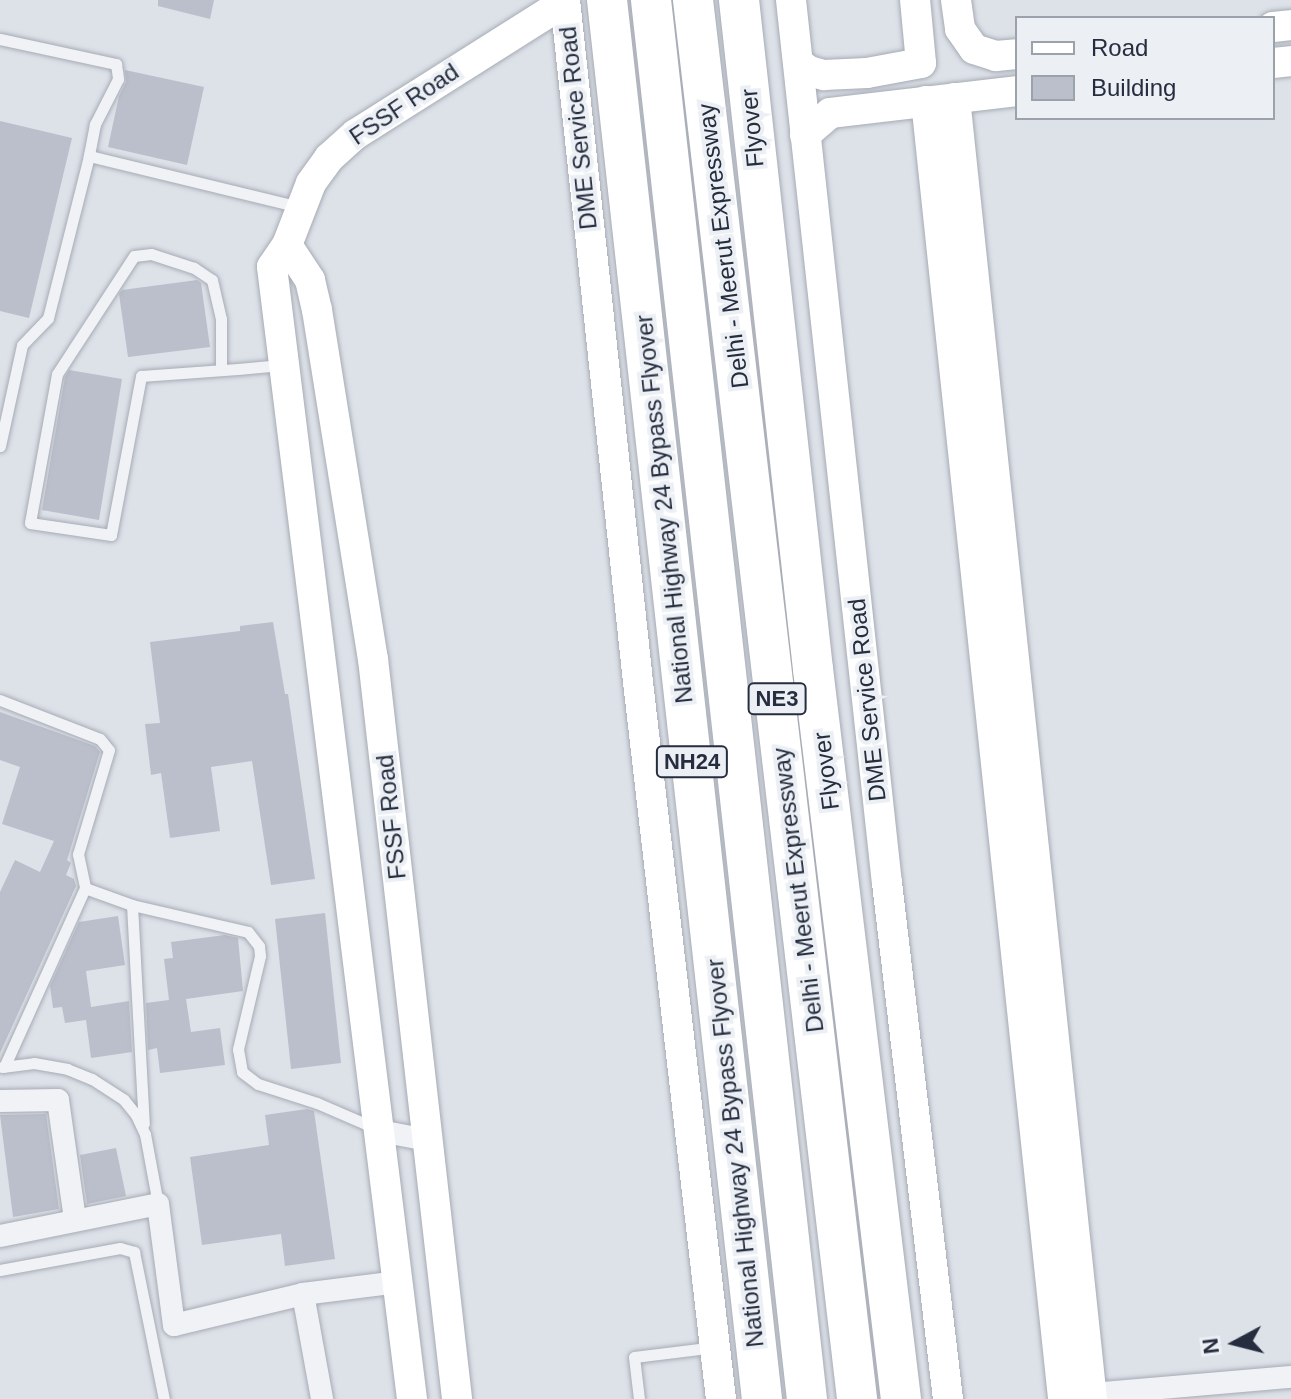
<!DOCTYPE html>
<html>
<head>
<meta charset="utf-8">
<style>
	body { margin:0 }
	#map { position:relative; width:1291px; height:1399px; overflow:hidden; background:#dde1e8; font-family:Helvetica,sans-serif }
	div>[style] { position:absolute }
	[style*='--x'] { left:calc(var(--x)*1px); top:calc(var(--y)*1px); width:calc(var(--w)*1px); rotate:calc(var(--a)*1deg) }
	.building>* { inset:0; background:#babfcb }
	.roads { filter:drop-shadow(0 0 2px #a6abb5) drop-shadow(0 0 2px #a6abb5) }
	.lane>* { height:11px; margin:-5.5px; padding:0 5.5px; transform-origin:5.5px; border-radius:5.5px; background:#f0f2f6 }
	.street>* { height:22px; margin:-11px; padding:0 11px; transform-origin:11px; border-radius:11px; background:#f0f2f6 }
	.secondary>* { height:30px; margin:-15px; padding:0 15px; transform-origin:15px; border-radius:15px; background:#fff }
	.highway>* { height:40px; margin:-20px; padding:0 20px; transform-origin:20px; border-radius:20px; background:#fff }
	span { translate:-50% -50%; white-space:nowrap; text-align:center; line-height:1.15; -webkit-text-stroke:8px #ecf0f5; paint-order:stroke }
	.shield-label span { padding:2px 6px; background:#ecf0f5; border:2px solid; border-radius:6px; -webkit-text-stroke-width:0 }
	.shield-label { font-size:22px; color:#252d3f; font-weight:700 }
	.street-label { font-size:24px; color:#252d3f }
	.legend { position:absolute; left:1015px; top:16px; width:260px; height:104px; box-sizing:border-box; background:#ecf0f5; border:2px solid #9ca2ac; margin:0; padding:10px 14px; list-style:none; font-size:24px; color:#252d3f }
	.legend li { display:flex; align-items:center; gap:16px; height:40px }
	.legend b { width:40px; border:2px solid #9ca2ac }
	.north { position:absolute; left:1195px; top:1303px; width:80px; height:80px; -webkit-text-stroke:6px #ecf0f5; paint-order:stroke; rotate:263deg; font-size:22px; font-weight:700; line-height:32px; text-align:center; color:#252d3f }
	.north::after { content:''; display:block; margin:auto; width:28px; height:36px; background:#252d3f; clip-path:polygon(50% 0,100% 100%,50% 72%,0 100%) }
</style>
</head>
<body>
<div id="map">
	<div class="building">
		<div style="clip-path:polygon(158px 0,214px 0,210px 19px,158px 6px)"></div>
		<div style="clip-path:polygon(125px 70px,204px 87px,187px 165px,108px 147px,119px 96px,126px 82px)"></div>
		<div style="clip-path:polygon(0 121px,72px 138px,29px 318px,0 311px)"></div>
		<div style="clip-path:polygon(197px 280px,201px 283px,210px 347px,128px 357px,119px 294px,122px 290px)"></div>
		<div style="clip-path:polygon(69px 370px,122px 379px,99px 520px,42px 510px,65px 377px)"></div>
		<div style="clip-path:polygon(273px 622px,285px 694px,288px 694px,315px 879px,271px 885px,252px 761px,211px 767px,220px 831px,170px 838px,161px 773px,151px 775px,145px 724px,160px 723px,150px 642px,240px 631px,240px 626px)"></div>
		<div style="clip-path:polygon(0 712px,95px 746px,100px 752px,67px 860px,71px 863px,66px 875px,74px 879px,76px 886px,0 1053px,0 892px,15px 860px,40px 872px,54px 841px,2px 824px,20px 767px,0 760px)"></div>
		<div style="clip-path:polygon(325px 913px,341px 1063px,291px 1069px,275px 919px)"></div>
		<div style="clip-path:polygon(118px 916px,125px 965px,86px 971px,91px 1007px,129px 1001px,132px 1052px,91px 1058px,86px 1020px,65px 1023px,62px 1007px,53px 1008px,50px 986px,79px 922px)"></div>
		<div style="clip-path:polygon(225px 935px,238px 938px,243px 991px,186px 999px,191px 1032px,220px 1028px,225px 1065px,160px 1073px,157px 1048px,148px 1050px,146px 1003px,169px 1000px,164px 959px,173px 958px,171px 942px)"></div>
		<div style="clip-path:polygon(307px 1109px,314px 1111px,335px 1259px,285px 1266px,281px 1234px,202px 1245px,190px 1157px,269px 1145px,265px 1115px)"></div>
		<div style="clip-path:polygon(46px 1114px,59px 1209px,13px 1217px,0 1115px)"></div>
		<div style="clip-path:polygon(116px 1148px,126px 1196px,87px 1204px,80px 1155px)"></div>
	</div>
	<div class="roads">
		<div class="lane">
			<div style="--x:0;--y:39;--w:119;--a:12.2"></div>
			<div style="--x:116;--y:64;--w:15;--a:82"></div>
			<div style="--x:118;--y:79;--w:51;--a:117.1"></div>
			<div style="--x:95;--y:124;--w:33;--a:101"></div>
			<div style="--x:221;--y:370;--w:51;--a:-90"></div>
			<div style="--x:221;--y:319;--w:40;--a:-103"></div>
			<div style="--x:212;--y:280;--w:22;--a:-146"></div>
			<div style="--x:194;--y:268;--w:45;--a:-162"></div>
			<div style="--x:151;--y:254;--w:17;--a:173"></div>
			<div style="--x:134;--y:256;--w:141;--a:123.1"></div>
			<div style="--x:57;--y:374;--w:151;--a:100.3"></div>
			<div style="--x:30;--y:523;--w:82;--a:8.4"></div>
			<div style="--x:111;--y:535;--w:162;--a:-79.3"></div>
			<div style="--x:141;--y:376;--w:97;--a:-4.1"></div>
			<div style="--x:238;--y:369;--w:43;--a:-5.3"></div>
			<div style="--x:0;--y:446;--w:103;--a:-77.7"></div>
			<div style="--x:22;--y:345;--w:37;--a:-46"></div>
			<div style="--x:48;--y:318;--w:167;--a:-75.8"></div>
			<div style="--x:89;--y:156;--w:217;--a:13.6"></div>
			<div style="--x:0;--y:700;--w:107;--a:21.3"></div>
			<div style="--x:100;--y:739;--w:14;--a:51"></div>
			<div style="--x:109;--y:750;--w:109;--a:106.6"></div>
			<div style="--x:78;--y:854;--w:35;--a:78"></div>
			<div style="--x:85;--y:888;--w:196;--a:114.3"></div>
			<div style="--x:85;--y:888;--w:50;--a:19.9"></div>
			<div style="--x:132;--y:905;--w:119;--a:13.1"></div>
			<div style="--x:248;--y:932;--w:18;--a:52"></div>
			<div style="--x:259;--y:946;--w:10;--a:84"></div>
			<div style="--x:260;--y:956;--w:96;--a:103.3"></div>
			<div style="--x:238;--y:1049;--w:23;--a:80"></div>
			<div style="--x:242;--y:1072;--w:20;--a:37"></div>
			<div style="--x:258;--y:1084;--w:62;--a:17.9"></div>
			<div style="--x:317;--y:1103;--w:65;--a:23.4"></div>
			<div style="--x:132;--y:905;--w:219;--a:86.9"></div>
			<div style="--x:2;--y:1067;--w:32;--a:-7"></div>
			<div style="--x:34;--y:1063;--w:34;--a:10"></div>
			<div style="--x:67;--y:1069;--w:27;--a:22"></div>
			<div style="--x:92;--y:1079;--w:38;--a:33"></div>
			<div style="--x:124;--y:1100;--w:19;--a:51"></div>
			<div style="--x:136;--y:1115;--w:21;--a:65"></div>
			<div style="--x:145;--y:1134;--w:71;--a:79.5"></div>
			<div style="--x:0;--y:1270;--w:122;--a:-10.4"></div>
			<div style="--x:120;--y:1248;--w:15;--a:16"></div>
			<div style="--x:134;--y:1252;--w:150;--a:78.5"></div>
			<div style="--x:639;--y:1399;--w:42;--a:-96.8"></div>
			<div style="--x:634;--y:1357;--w:82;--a:-7"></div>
		</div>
		<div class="street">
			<div style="--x:0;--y:1101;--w:58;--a:-1"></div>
			<div style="--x:58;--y:1100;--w:121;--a:81.9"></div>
			<div style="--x:380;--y:1131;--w:48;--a:10.8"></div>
			<div style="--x:0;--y:1236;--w:161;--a:-11.4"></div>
			<div style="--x:158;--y:1204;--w:122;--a:82.5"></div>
			<div style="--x:174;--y:1325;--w:133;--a:-13.5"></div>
			<div style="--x:303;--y:1294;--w:96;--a:-7.2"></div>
			<div style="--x:303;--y:1294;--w:107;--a:79.7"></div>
			<div style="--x:1091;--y:1394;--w:201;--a:-4.9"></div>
		</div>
		<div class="secondary">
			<div style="--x:565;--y:0;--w:686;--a:83.89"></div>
			<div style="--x:638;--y:682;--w:722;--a:83.4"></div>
			<div style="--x:791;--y:0;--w:888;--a:83.8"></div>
			<div style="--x:887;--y:883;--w:520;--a:83.26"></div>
			<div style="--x:956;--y:0;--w:29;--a:82"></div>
			<div style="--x:960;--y:29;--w:24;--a:55"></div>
			<div style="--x:974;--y:49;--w:23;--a:18"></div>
			<div style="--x:996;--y:56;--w:21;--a:-5"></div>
			<div style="--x:1273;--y:27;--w:18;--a:-6"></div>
			<div style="--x:798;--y:63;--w:14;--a:36"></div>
			<div style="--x:809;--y:71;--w:16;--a:15"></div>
			<div style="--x:824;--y:75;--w:43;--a:-2.7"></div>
			<div style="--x:867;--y:73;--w:55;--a:-10.5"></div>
			<div style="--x:921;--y:63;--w:63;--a:-95.4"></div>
			<div style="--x:1273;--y:63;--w:18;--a:-6"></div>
			<div style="--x:955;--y:98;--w:1308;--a:83.99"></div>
			<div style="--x:926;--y:101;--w:1305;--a:83.97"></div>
			<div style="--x:805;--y:135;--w:33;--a:-41"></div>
			<div style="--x:830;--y:113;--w:188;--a:-6.7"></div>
			<div style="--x:287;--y:245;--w:42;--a:56.7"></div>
			<div style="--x:310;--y:280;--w:31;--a:77"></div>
			<div style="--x:317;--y:310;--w:353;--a:80.9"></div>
			<div style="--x:373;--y:659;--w:745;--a:83.52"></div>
			<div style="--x:412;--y:1399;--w:1141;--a:-97.05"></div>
			<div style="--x:272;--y:267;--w:27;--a:-56"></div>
			<div style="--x:287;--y:245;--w:66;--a:-68.8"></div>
			<div style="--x:311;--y:183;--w:31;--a:-54"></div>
			<div style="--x:329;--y:158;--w:36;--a:-42"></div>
			<div style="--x:356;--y:134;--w:247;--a:-32.3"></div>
		</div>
		<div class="highway">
			<div style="--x:607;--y:0;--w:1408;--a:83.68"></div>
			<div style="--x:651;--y:0;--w:1408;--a:83.64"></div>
			<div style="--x:693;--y:0;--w:1409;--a:83.31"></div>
			<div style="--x:739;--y:0;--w:673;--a:83.69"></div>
			<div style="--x:813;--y:669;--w:735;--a:83.13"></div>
		</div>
	</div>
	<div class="shield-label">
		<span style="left:777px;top:699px">NE3</span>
		<span style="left:692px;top:762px">NH24</span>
	</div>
	<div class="street-label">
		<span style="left:404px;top:104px;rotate:-34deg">FSSF Road</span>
		<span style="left:578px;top:128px;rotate:-96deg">DME Service Road</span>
		<span style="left:752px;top:128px;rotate:-95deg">Flyover</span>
		<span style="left:723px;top:246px;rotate:-97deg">Delhi - Meerut Expressway</span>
		<span style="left:664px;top:509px;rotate:-96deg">National Highway 24 Bypass Flyover</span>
		<span style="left:867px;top:700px;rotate:-96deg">DME Service Road</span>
		<span style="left:826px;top:771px;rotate:-97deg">Flyover</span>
		<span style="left:391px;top:817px;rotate:-96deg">FSSF Road</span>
		<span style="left:798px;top:890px;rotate:-97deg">Delhi - Meerut Expressway</span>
		<span style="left:735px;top:1153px;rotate:-96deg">National Highway 24 Bypass Flyover</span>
	</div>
	<ul class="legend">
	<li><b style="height:10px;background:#fff"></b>Road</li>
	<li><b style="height:22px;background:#babfcb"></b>Building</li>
	</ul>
	<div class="north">N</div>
</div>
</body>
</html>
